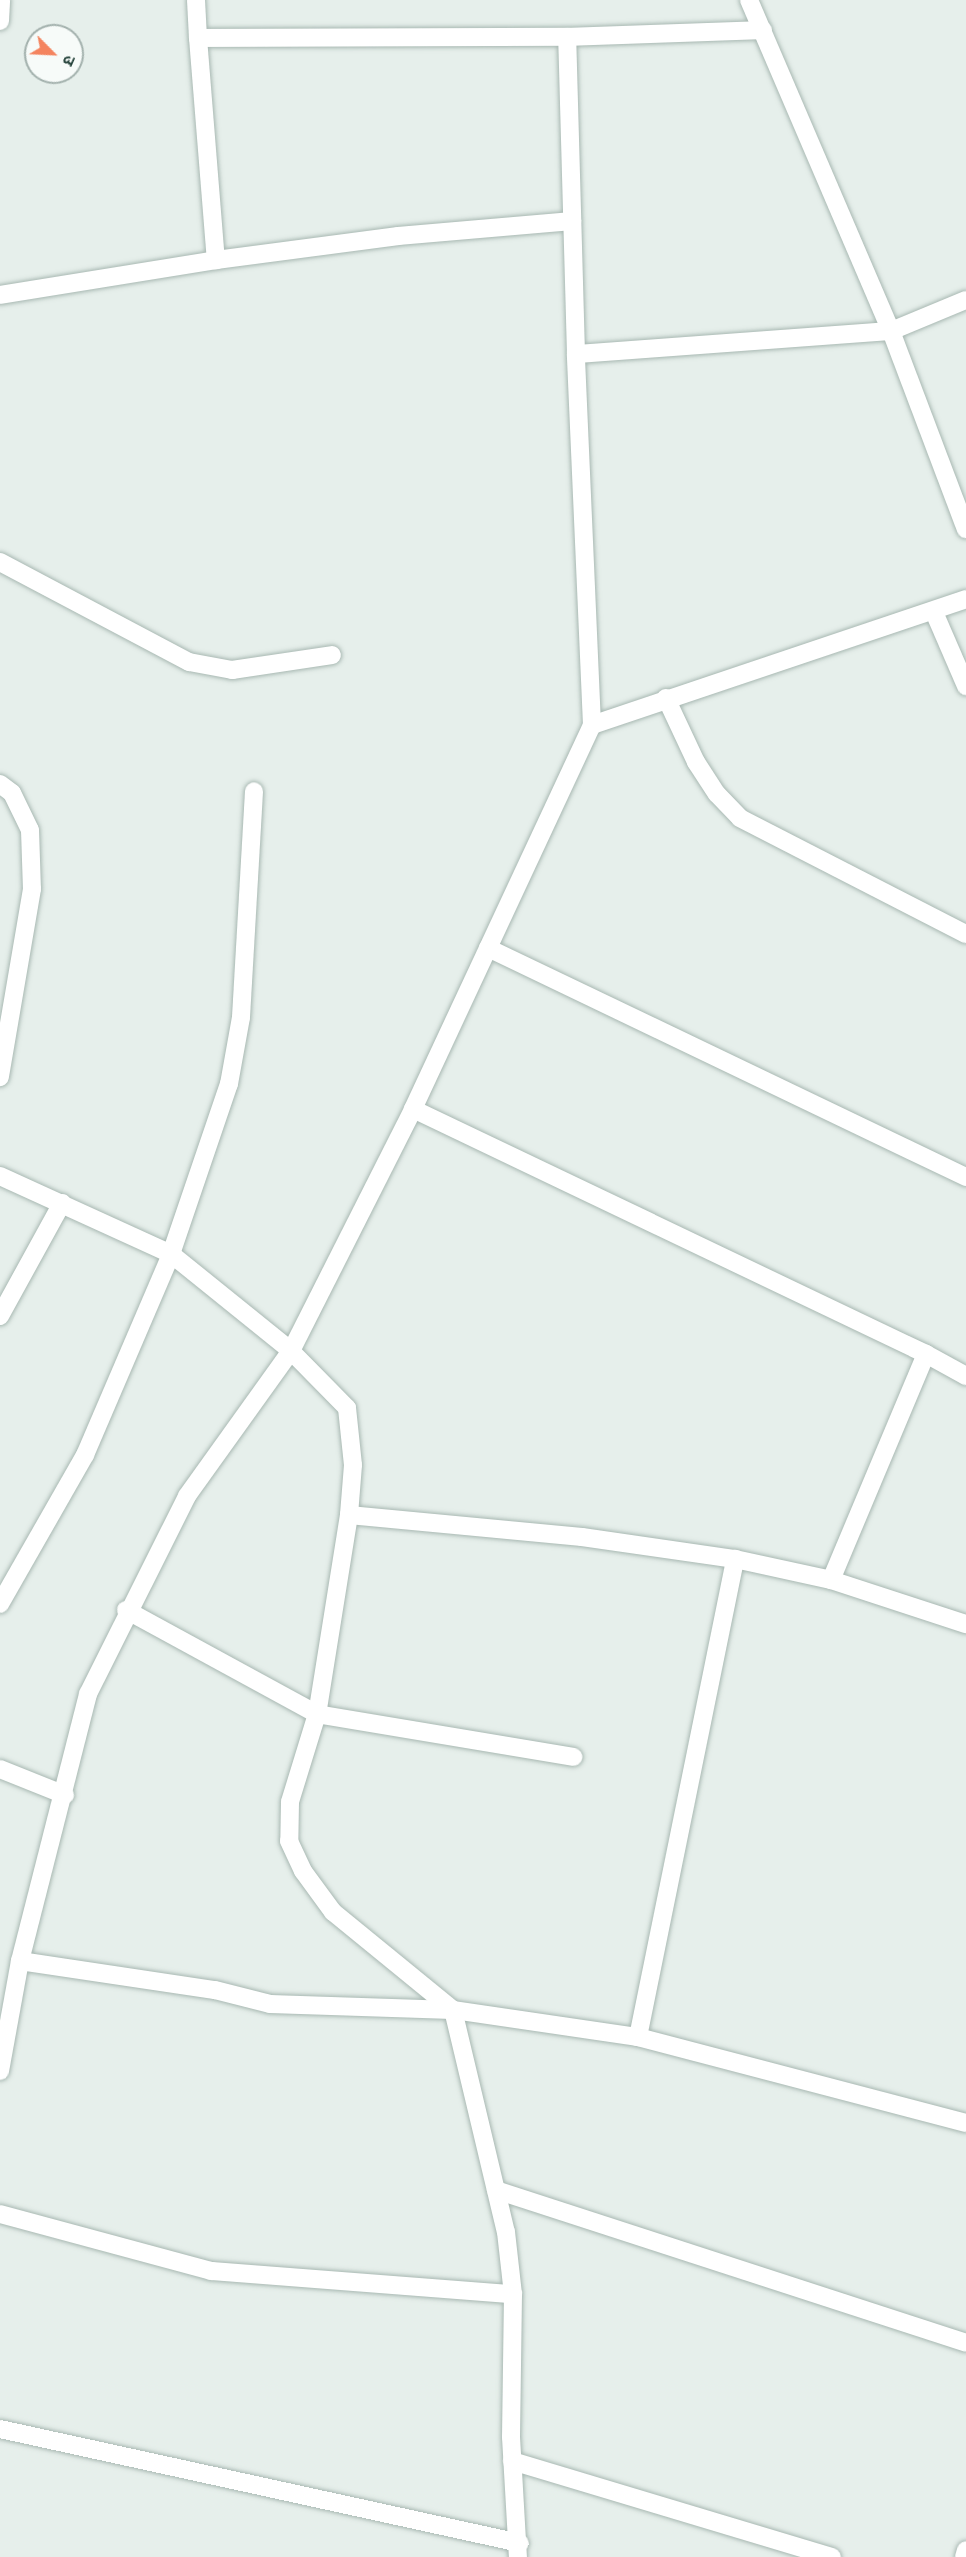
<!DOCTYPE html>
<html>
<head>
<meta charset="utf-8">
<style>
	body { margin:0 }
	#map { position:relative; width:966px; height:2557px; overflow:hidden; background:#e6efeb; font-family:Karla,"Noto Sans Devanagari",sans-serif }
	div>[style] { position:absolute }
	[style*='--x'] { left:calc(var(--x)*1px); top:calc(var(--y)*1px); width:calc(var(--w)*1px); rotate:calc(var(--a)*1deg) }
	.roads { filter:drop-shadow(0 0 2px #a8b8b2) drop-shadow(0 0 2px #a8b8b2) }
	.minor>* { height:18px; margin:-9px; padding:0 9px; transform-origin:9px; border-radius:9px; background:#fff }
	span { translate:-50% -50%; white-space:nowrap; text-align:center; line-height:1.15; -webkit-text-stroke:6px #f7fbf9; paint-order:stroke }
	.north { position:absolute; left:24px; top:24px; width:60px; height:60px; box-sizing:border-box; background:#f7fbf9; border:2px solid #a3b1ad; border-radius:50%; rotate:114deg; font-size:16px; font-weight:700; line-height:24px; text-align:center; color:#24423a }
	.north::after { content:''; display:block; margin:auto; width:21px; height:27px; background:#f4845f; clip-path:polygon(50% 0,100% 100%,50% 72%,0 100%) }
</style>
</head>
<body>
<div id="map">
	<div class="roads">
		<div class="minor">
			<div style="--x:196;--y:0;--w:38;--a:87"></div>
			<div style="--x:198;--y:38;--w:369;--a:-0.2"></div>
			<div style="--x:749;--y:0;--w:360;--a:66.8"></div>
			<div style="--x:891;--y:331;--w:212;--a:69.3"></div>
			<div style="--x:0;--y:21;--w:21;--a:-87"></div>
			<div style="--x:198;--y:38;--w:223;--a:85.4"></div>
			<div style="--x:0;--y:295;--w:219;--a:-9.2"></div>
			<div style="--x:216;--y:260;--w:184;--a:-7.5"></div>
			<div style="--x:398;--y:236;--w:175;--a:-4.9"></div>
			<div style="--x:576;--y:354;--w:317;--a:-91.6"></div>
			<div style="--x:567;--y:37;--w:196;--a:-2"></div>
			<div style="--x:0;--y:562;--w:214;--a:27.9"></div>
			<div style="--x:189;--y:662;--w:44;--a:10.5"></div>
			<div style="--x:232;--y:670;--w:101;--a:-8.5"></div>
			<div style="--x:934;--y:612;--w:81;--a:66.6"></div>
			<div style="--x:666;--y:698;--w:71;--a:64.9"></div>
			<div style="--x:696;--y:762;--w:38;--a:57"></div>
			<div style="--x:717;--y:794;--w:33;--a:46"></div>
			<div style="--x:740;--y:818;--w:254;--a:27.2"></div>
			<div style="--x:592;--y:725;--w:371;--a:-92.5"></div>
			<div style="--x:576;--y:354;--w:316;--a:-4.2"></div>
			<div style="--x:891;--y:331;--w:81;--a:-22.5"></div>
			<div style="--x:0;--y:784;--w:15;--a:37"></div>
			<div style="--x:12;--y:793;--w:41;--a:64.1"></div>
			<div style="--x:30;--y:830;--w:59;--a:88.1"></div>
			<div style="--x:32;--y:889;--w:191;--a:99.7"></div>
			<div style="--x:488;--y:948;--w:530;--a:25.6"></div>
			<div style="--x:413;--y:1109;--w:569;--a:25.53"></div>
			<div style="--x:926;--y:1354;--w:46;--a:28.8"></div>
			<div style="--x:0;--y:1176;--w:188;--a:24.5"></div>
			<div style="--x:171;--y:1254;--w:154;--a:38.9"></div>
			<div style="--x:291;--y:1351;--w:80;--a:45.5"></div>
			<div style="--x:347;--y:1408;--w:57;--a:84"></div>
			<div style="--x:353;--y:1465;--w:50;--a:94.6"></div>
			<div style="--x:349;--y:1515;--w:202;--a:99.1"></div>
			<div style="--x:317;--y:1714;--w:92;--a:107.1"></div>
			<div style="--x:290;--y:1802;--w:39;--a:91"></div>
			<div style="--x:289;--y:1841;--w:33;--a:65"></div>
			<div style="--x:303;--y:1871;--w:51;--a:53.8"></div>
			<div style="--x:333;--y:1912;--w:155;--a:39.2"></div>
			<div style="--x:453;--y:2010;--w:228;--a:76.6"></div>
			<div style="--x:506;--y:2232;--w:62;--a:83.6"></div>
			<div style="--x:513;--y:2294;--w:143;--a:90.8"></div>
			<div style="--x:511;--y:2437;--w:120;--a:86.7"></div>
			<div style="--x:0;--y:1316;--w:129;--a:-61.2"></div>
			<div style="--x:349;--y:1515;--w:234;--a:5.4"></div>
			<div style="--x:582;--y:1537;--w:155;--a:8.2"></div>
			<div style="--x:735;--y:1559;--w:98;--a:12.3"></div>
			<div style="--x:831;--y:1580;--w:142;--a:18.1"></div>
			<div style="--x:831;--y:1580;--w:245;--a:-67.2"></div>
			<div style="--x:0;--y:1604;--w:172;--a:-60.3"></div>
			<div style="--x:85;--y:1455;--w:219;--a:-66.8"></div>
			<div style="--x:171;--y:1254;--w:180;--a:-71.2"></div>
			<div style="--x:229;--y:1084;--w:68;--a:-79.8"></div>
			<div style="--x:241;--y:1017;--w:226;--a:-86.7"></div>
			<div style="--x:126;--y:1610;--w:217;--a:28.6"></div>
			<div style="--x:317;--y:1714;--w:260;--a:9.5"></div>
			<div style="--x:0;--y:1769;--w:70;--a:21.8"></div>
			<div style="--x:20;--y:1961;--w:197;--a:8.5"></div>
			<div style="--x:215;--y:1990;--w:57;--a:14.3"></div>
			<div style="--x:270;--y:2004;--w:183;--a:1.9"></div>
			<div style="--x:453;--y:2010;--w:187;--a:8.3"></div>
			<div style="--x:638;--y:2037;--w:339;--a:14.7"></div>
			<div style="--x:638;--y:2037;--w:488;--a:-78.5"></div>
			<div style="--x:0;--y:2071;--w:112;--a:-79.7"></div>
			<div style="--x:20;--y:1961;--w:276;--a:-75.7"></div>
			<div style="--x:88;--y:1694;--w:221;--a:-63.4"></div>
			<div style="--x:187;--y:1496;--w:178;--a:-54.4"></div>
			<div style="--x:291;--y:1351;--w:271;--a:-63.2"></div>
			<div style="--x:413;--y:1109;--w:424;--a:-65"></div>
			<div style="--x:592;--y:725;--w:395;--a:-18.6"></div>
			<div style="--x:496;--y:2190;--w:494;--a:18"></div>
			<div style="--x:0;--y:2214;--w:219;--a:15.1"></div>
			<div style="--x:211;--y:2271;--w:303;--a:4.4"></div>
			<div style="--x:0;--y:2429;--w:532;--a:12.37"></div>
			<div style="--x:512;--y:2461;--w:334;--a:16.7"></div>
			<div style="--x:964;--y:2557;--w:7;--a:-74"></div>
		</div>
	</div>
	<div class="north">उ</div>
</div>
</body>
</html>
